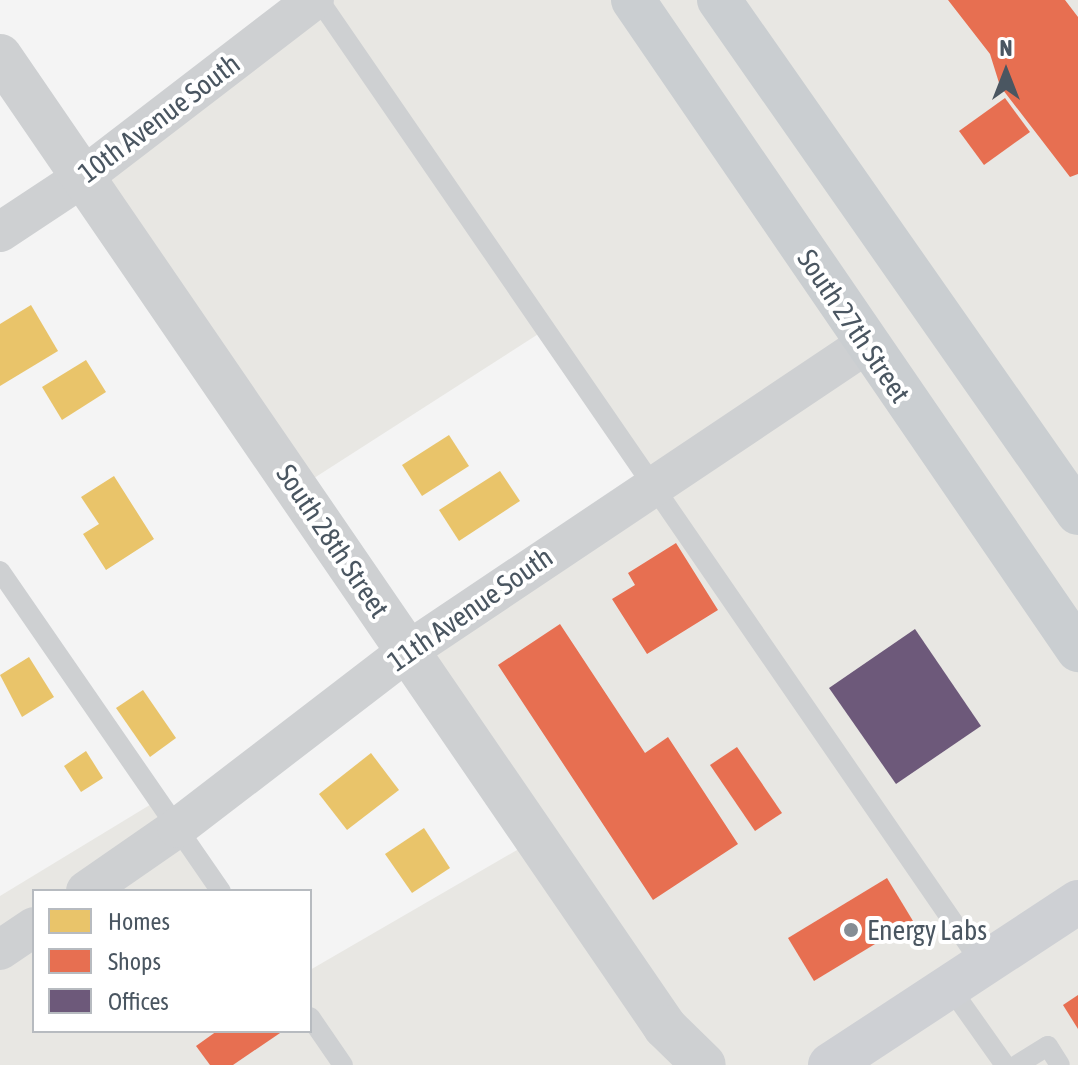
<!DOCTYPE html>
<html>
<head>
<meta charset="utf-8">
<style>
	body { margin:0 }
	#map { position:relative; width:1078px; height:1065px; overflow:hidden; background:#f4f4f4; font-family:"Asap Condensed",sans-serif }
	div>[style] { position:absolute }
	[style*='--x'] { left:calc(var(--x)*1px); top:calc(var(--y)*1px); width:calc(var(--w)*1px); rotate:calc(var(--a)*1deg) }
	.commercial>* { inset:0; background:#e8e7e3 }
	.homes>* { inset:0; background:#e9c46a }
	.shops>* { inset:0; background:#e76f51 }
	.offices>* { inset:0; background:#6d597a }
	.service>* { height:20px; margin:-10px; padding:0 10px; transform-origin:10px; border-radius:10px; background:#ced0d2 }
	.minor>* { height:40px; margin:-20px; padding:0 20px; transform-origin:20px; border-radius:20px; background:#ced0d2 }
	.tertiary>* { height:44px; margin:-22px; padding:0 22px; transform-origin:22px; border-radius:22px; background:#ced0d2 }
	.secondary>* { height:44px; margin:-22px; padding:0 22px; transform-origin:22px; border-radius:22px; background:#ced0d4 }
	.primary>* { height:44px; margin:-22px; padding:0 22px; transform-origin:22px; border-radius:22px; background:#caced1 }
	.dots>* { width:22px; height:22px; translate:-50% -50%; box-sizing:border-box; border:4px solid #fff; border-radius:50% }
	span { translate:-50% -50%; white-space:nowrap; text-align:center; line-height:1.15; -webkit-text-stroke:8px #fff; paint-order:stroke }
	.street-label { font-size:28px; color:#4a5661 }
	.poi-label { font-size:28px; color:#4a5661 }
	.left { translate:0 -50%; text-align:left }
	.legend { position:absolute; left:32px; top:889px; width:280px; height:144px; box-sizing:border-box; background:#fff; border:2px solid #b7bbc0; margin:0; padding:10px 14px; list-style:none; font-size:24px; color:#4a5661 }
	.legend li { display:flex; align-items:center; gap:16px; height:40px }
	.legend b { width:40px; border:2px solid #b7bbc0 }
	.north { position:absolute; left:966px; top:32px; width:80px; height:80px; -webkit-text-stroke:6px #fff; paint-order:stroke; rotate:0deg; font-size:22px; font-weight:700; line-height:32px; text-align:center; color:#4a5661 }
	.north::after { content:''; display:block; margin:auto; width:28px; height:36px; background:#4a5661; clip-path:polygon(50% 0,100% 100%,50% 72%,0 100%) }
</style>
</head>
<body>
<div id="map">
	<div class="commercial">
		<div style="clip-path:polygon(327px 0,1078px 0,1078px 1065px,0 1065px,0 896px,158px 800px,222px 891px,34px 891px,34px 1031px,310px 1031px,310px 970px,536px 839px,408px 651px,648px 485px,543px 331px,297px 489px,83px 177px)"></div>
	</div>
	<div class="homes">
		<div style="clip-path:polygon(31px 305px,58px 351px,0 386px,0 324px)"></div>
		<div style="clip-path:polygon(86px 360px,106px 392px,62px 420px,42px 387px)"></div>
		<div style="clip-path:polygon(449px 435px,469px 466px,422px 496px,402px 465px)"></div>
		<div style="clip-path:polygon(500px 471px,520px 501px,459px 541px,439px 510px)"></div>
		<div style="clip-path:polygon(114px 476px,154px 539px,106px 570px,83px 534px,99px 524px,81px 497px)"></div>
		<div style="clip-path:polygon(29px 657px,54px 697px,22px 717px,0 675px)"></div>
		<div style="clip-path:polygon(143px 690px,176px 738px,150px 757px,116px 708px)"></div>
		<div style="clip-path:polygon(86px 751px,103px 778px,81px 792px,64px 766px)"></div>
		<div style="clip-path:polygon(371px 753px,399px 790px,347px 830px,319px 794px)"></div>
		<div style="clip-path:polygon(424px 828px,450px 868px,412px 893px,385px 854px)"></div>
	</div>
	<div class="shops">
		<div style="clip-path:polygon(948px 0,1065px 0,1078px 17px,1078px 174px,1070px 177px,1000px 86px,990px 54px)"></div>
		<div style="clip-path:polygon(1005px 98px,1030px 132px,984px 165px,959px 131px)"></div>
		<div style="clip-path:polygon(676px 543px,718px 610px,647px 654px,612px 599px,635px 585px,628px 573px)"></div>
		<div style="clip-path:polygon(560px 624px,645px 753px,668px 737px,738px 844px,653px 900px,498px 665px)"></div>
		<div style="clip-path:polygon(737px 747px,782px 813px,755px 831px,710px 765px)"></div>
		<div style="clip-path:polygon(887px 878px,913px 921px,814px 981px,788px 938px)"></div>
		<div style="clip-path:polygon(1078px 995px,1078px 1029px,1063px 1005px)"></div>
		<div style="clip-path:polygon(217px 1031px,283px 1031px,233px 1065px,210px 1065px,196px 1046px)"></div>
	</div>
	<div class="offices">
		<div style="clip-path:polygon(915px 629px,981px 726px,896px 784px,829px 688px)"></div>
	</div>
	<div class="service">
		<div style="--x:319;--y:0;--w:1170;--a:55.48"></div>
		<div style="--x:0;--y:571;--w:389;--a:55.4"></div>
		<div style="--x:949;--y:986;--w:97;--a:54.7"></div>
		<div style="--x:310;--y:1017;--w:58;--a:55.5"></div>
		<div style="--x:1017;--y:1065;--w:36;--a:-32"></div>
		<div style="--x:1048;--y:1046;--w:22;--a:58"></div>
	</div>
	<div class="minor">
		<div style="--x:0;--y:232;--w:100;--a:-33.5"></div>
		<div style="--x:83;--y:177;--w:291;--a:-37.5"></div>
		<div style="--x:86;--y:891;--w:111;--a:-34.7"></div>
		<div style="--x:177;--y:828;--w:291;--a:-37.5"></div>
		<div style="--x:408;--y:651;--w:550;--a:-33.81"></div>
		<div style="--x:0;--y:950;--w:41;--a:-34.1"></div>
	</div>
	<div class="tertiary">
		<div style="--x:0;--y:56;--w:1177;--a:55.59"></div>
		<div style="--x:665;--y:1027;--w:54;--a:44.3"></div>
	</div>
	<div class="secondary">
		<div style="--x:830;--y:1065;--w:297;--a:-33.3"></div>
	</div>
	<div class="primary">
		<div style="--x:633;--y:0;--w:788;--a:55.6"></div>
		<div style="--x:719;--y:0;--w:626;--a:55.02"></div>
	</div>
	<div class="dots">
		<div style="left:851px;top:930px;background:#868d94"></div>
	</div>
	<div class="street-label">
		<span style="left:159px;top:118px;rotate:-37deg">10th Avenue South</span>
		<span style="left:854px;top:326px;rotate:56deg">South 27th Street</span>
		<span style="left:333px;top:541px;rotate:56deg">South 28th Street</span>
		<span style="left:470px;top:609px;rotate:-35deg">11th Avenue South</span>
	</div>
	<div class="poi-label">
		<span class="left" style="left:867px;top:930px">Energy Labs</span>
	</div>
	<ul class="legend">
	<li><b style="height:22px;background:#e9c46a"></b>Homes</li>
	<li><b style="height:22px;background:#e76f51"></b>Shops</li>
	<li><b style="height:22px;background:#6d597a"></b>Offices</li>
	</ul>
	<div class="north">N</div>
</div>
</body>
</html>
